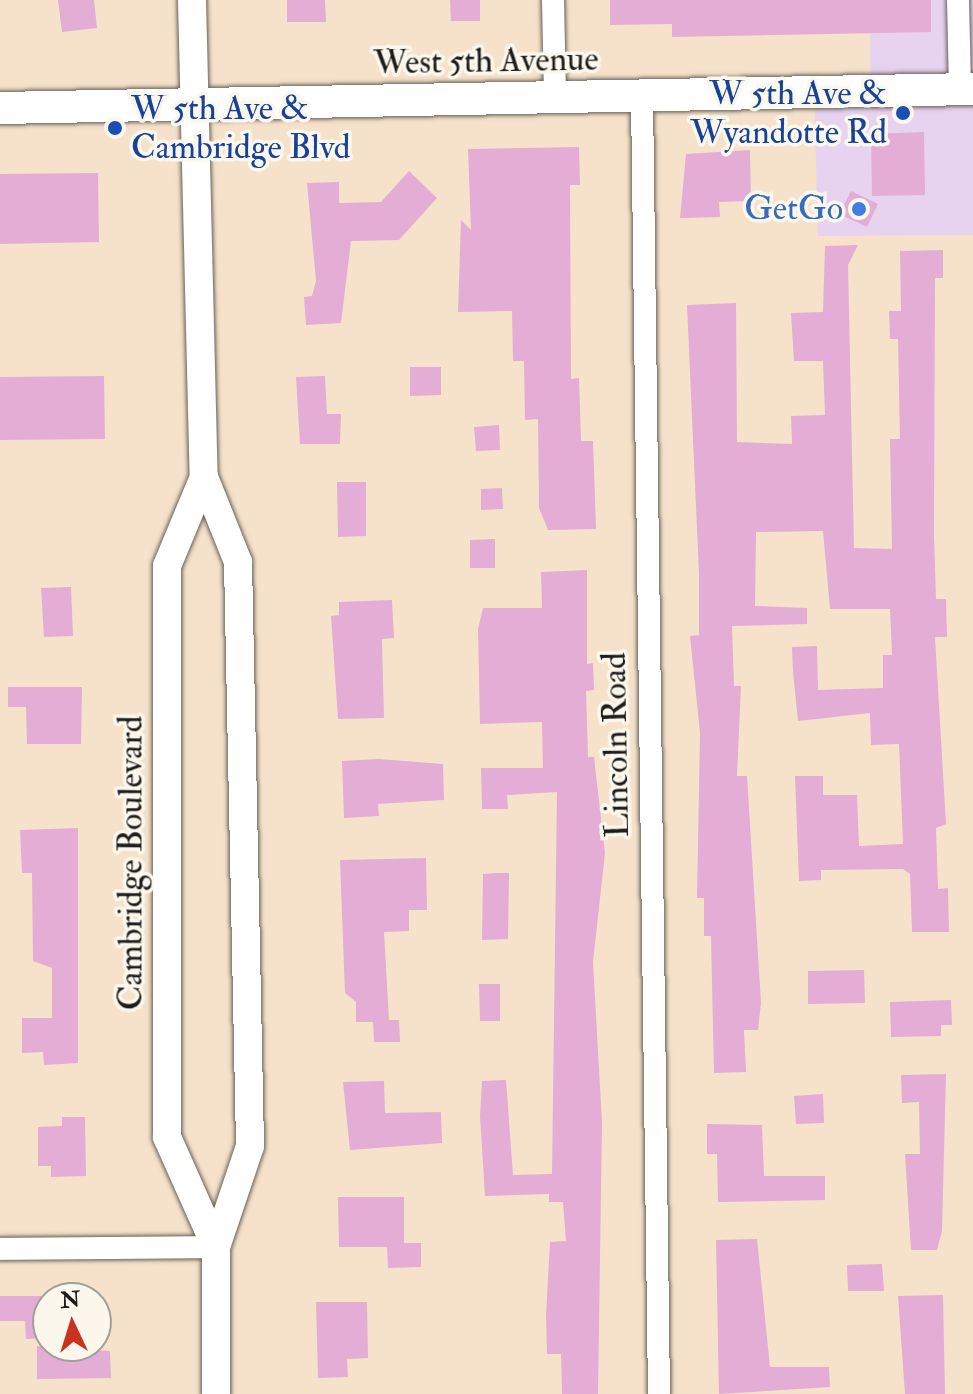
<!DOCTYPE html>
<html>
<head>
<meta charset="utf-8">
<style>
	body { margin:0 }
	#map { position:relative; width:973px; height:1394px; overflow:hidden; background:#f6e2ca; font-family:"IM FELL Double Pica",serif }
	div>[style] { position:absolute }
	[style*='--x'] { left:calc(var(--x)*1px); top:calc(var(--y)*1px); width:calc(var(--w)*1px); rotate:calc(var(--a)*1deg) }
	.built>* { inset:0; background:#e7d2ef }
	.building>* { inset:0; background:#e4add5 }
	.roads { filter:drop-shadow(0 0 2px #686159) drop-shadow(0 0 2px #686159) }
	.minor>* { height:22px; margin:-11px; padding:0 11px; transform-origin:11px; border-radius:11px; background:#fff }
	.tertiary>* { height:28px; margin:-14px; padding:0 14px; transform-origin:14px; border-radius:14px; background:#fff }
	.secondary>* { height:32px; margin:-16px; padding:0 16px; transform-origin:16px; border-radius:16px; background:#fff }
	.dots>* { width:22px; height:22px; translate:-50% -50%; box-sizing:border-box; border:4px solid #fbf7ec; border-radius:50% }
	span { translate:-50% -50%; white-space:nowrap; text-align:center; line-height:1.15; -webkit-text-stroke:7px #fbf7ec; paint-order:stroke }
	.street-label { font-size:34px; color:#1c1c1c }
	.transit-label { font-size:34px; color:#164399 }
	.right { translate:-100% -50%; text-align:right }
	.left { translate:0 -50%; text-align:left }
	.shop-label { font-size:34px; color:#366cbe }
	.north { position:absolute; left:32px; top:1282px; width:80px; height:80px; box-sizing:border-box; background:#fbf7ec; border:2px solid #a29f99; border-radius:50%; rotate:356deg; font-size:22px; font-weight:700; line-height:32px; text-align:center; color:#1c1c1c }
	.north::after { content:''; display:block; margin:auto; width:28px; height:36px; background:#c8321e; clip-path:polygon(50% 0,100% 100%,50% 72%,0 100%) }
</style>
</head>
<body>
<div id="map">
	<div class="built">
		<div style="clip-path:polygon(869px 0,973px 0,973px 235px,818px 236px,814px 92px,871px 91px)"></div>
	</div>
	<div class="building">
		<div style="clip-path:polygon(58px 0,94px 0,97px 28px,62px 32px)"></div>
		<div style="clip-path:polygon(287px 0,325px 0,326px 22px,287px 22px)"></div>
		<div style="clip-path:polygon(450px 0,480px 0,480px 21px,451px 21px)"></div>
		<div style="clip-path:polygon(610px 0,931px 0,931px 32px,672px 37px,672px 24px,610px 25px)"></div>
		<div style="clip-path:polygon(924px 132px,925px 195px,872px 196px,871px 134px)"></div>
		<div style="clip-path:polygon(579px 147px,580px 185px,570px 185px,571px 379px,579px 378px,581px 441px,593px 441px,596px 529px,548px 530px,539px 508px,538px 419px,525px 420px,524px 361px,513px 361px,512px 311px,458px 312px,461px 220px,471px 230px,468px 149px)"></div>
		<div style="clip-path:polygon(750px 150px,751px 201px,719px 202px,720px 217px,680px 218px,686px 154px)"></div>
		<div style="clip-path:polygon(409px 171px,437px 198px,399px 240px,351px 241px,341px 323px,306px 325px,304px 297px,312px 296px,316px 281px,307px 183px,339px 182px,339px 203px,381px 202px)"></div>
		<div style="clip-path:polygon(98px 173px,99px 242px,0 244px,0 174px)"></div>
		<div style="clip-path:polygon(851px 191px,878px 204px,867px 227px,839px 214px)"></div>
		<div style="clip-path:polygon(858px 245px,848px 265px,854px 548px,892px 549px,890px 439px,900px 439px,898px 339px,890px 339px,889px 311px,901px 311px,900px 251px,943px 250px,943px 278px,935px 278px,934px 535px,936px 599px,946px 599px,947px 637px,935px 637px,946px 824px,936px 828px,938px 889px,948px 888px,949px 932px,912px 932px,910px 874px,903px 869px,821px 870px,821px 880px,799px 881px,795px 776px,823px 776px,823px 795px,857px 795px,859px 846px,903px 844px,899px 744px,871px 745px,870px 713px,798px 721px,793px 672px,792px 647px,817px 646px,818px 690px,883px 688px,883px 655px,892px 655px,890px 609px,830px 609px,823px 531px,756px 532px,755px 606px,807px 608px,807px 624px,732px 626px,734px 686px,741px 686px,737px 776px,747px 776px,761px 1003px,758px 1030px,744px 1030px,746px 1072px,714px 1073px,711px 936px,704px 936px,704px 898px,697px 898px,700px 733px,690px 636px,699px 635px,699px 574px,687px 305px,736px 303px,737px 442px,792px 444px,791px 416px,825px 415px,823px 361px,794px 361px,791px 313px,823px 312px,825px 246px)"></div>
		<div style="clip-path:polygon(410px 367px,441px 367px,441px 395px,410px 396px)"></div>
		<div style="clip-path:polygon(104px 376px,105px 439px,0 440px,0 377px)"></div>
		<div style="clip-path:polygon(325px 376px,327px 414px,341px 414px,340px 444px,300px 444px,296px 377px)"></div>
		<div style="clip-path:polygon(499px 425px,500px 450px,476px 451px,474px 427px)"></div>
		<div style="clip-path:polygon(337px 482px,366px 482px,366px 536px,338px 537px)"></div>
		<div style="clip-path:polygon(502px 488px,503px 509px,481px 510px,481px 489px)"></div>
		<div style="clip-path:polygon(495px 539px,495px 568px,470px 568px,470px 540px)"></div>
		<div style="clip-path:polygon(587px 570px,587px 664px,593px 663px,594px 690px,586px 691px,588px 757px,594px 757px,605px 853px,593px 962px,602px 1122px,598px 1394px,562px 1394px,561px 1354px,547px 1354px,546px 1315px,550px 1242px,566px 1241px,563px 1202px,549px 1202px,549px 1194px,485px 1196px,480px 1116px,482px 1081px,506px 1080px,513px 1175px,552px 1174px,557px 792px,507px 795px,508px 809px,482px 809px,481px 768px,543px 768px,542px 722px,480px 724px,478px 629px,483px 608px,542px 608px,541px 572px)"></div>
		<div style="clip-path:polygon(71px 587px,73px 636px,44px 637px,41px 588px)"></div>
		<div style="clip-path:polygon(392px 600px,394px 638px,382px 639px,384px 718px,338px 719px,331px 616px,339px 615px,339px 602px)"></div>
		<div style="clip-path:polygon(8px 687px,82px 687px,81px 744px,27px 744px,26px 707px,8px 707px)"></div>
		<div style="clip-path:polygon(379px 759px,443px 764px,444px 800px,378px 804px,379px 816px,344px 818px,342px 761px)"></div>
		<div style="clip-path:polygon(78px 828px,78px 1063px,44px 1065px,43px 1052px,22px 1053px,22px 1018px,52px 1018px,52px 968px,33px 961px,32px 873px,22px 873px,20px 830px)"></div>
		<div style="clip-path:polygon(426px 858px,427px 910px,409px 910px,409px 931px,384px 932px,389px 1020px,399px 1020px,400px 1042px,374px 1042px,373px 1022px,356px 1022px,356px 1002px,345px 993px,340px 860px)"></div>
		<div style="clip-path:polygon(496px 873px,509px 873px,508px 939px,482px 940px,483px 874px)"></div>
		<div style="clip-path:polygon(864px 970px,865px 1003px,808px 1004px,808px 971px)"></div>
		<div style="clip-path:polygon(479px 984px,500px 984px,500px 1021px,480px 1021px)"></div>
		<div style="clip-path:polygon(951px 1000px,952px 1025px,941px 1025px,941px 1036px,891px 1037px,890px 1002px)"></div>
		<div style="clip-path:polygon(946px 1074px,942px 1231px,937px 1250px,911px 1250px,905px 1154px,920px 1154px,919px 1102px,902px 1103px,901px 1075px)"></div>
		<div style="clip-path:polygon(384px 1081px,385px 1113px,441px 1112px,442px 1143px,350px 1150px,343px 1082px)"></div>
		<div style="clip-path:polygon(823px 1094px,824px 1123px,796px 1124px,794px 1096px)"></div>
		<div style="clip-path:polygon(62px 1117px,85px 1117px,86px 1176px,51px 1177px,51px 1166px,38px 1166px,38px 1127px,62px 1126px)"></div>
		<div style="clip-path:polygon(707px 1124px,762px 1125px,764px 1176px,825px 1176px,825px 1200px,718px 1202px,717px 1154px,707px 1154px)"></div>
		<div style="clip-path:polygon(338px 1197px,404px 1197px,404px 1243px,421px 1243px,421px 1267px,388px 1268px,387px 1247px,339px 1247px)"></div>
		<div style="clip-path:polygon(757px 1239px,770px 1367px,829px 1367px,830px 1387px,719px 1394px,716px 1240px)"></div>
		<div style="clip-path:polygon(882px 1264px,884px 1291px,848px 1291px,847px 1265px)"></div>
		<div style="clip-path:polygon(943px 1295px,945px 1394px,905px 1394px,898px 1296px)"></div>
		<div style="clip-path:polygon(0 1296px,48px 1296px,48px 1338px,26px 1339px,25px 1321px,0 1321px)"></div>
		<div style="clip-path:polygon(316px 1302px,367px 1302px,368px 1358px,347px 1359px,348px 1377px,318px 1378px)"></div>
		<div style="clip-path:polygon(37px 1346px,110px 1351px,111px 1378px,37px 1379px)"></div>
	</div>
	<div class="roads">
		<div class="minor">
			<div style="--x:553;--y:0;--w:97;--a:88.8"></div>
			<div style="--x:958;--y:0;--w:90;--a:88.7"></div>
			<div style="--x:642;--y:96;--w:1298;--a:89.25"></div>
			<div style="--x:0;--y:1249;--w:216;--a:-0.5"></div>
		</div>
		<div class="tertiary">
			<div style="--x:192;--y:0;--w:477;--a:88.6"></div>
			<div style="--x:204;--y:477;--w:92;--a:68.2"></div>
			<div style="--x:238;--y:562;--w:584;--a:88.82"></div>
			<div style="--x:250;--y:1146;--w:107;--a:108.6"></div>
			<div style="--x:216;--y:1247;--w:147;--a:90"></div>
			<div style="--x:204;--y:477;--w:96;--a:112.6"></div>
			<div style="--x:167;--y:566;--w:571;--a:90"></div>
			<div style="--x:167;--y:1137;--w:120;--a:66"></div>
		</div>
		<div class="secondary">
			<div style="--x:0;--y:108;--w:973;--a:-1.12"></div>
		</div>
	</div>
	<div class="dots">
		<div style="left:903px;top:113px;background:#1a4fb4"></div>
		<div style="left:115px;top:128px;background:#1a4fb4"></div>
		<div style="left:859px;top:209px;background:#3f7fe0"></div>
	</div>
	<div class="street-label">
		<span style="left:486px;top:61px;rotate:-1deg">West 5th Avenue</span>
		<span style="left:616px;top:745px;rotate:-91deg">Lincoln Road</span>
		<span style="left:131px;top:863px;rotate:-90deg">Cambridge Boulevard</span>
	</div>
	<div class="transit-label">
		<span class="right" style="left:887px;top:113px">W 5th Ave &amp;<br>Wyandotte Rd</span>
		<span class="left" style="left:131px;top:128px">W 5th Ave &amp;<br>Cambridge Blvd</span>
	</div>
	<div class="shop-label">
		<span class="right" style="left:843px;top:209px">GetGo</span>
	</div>
	<div class="north">N</div>
</div>
</body>
</html>
